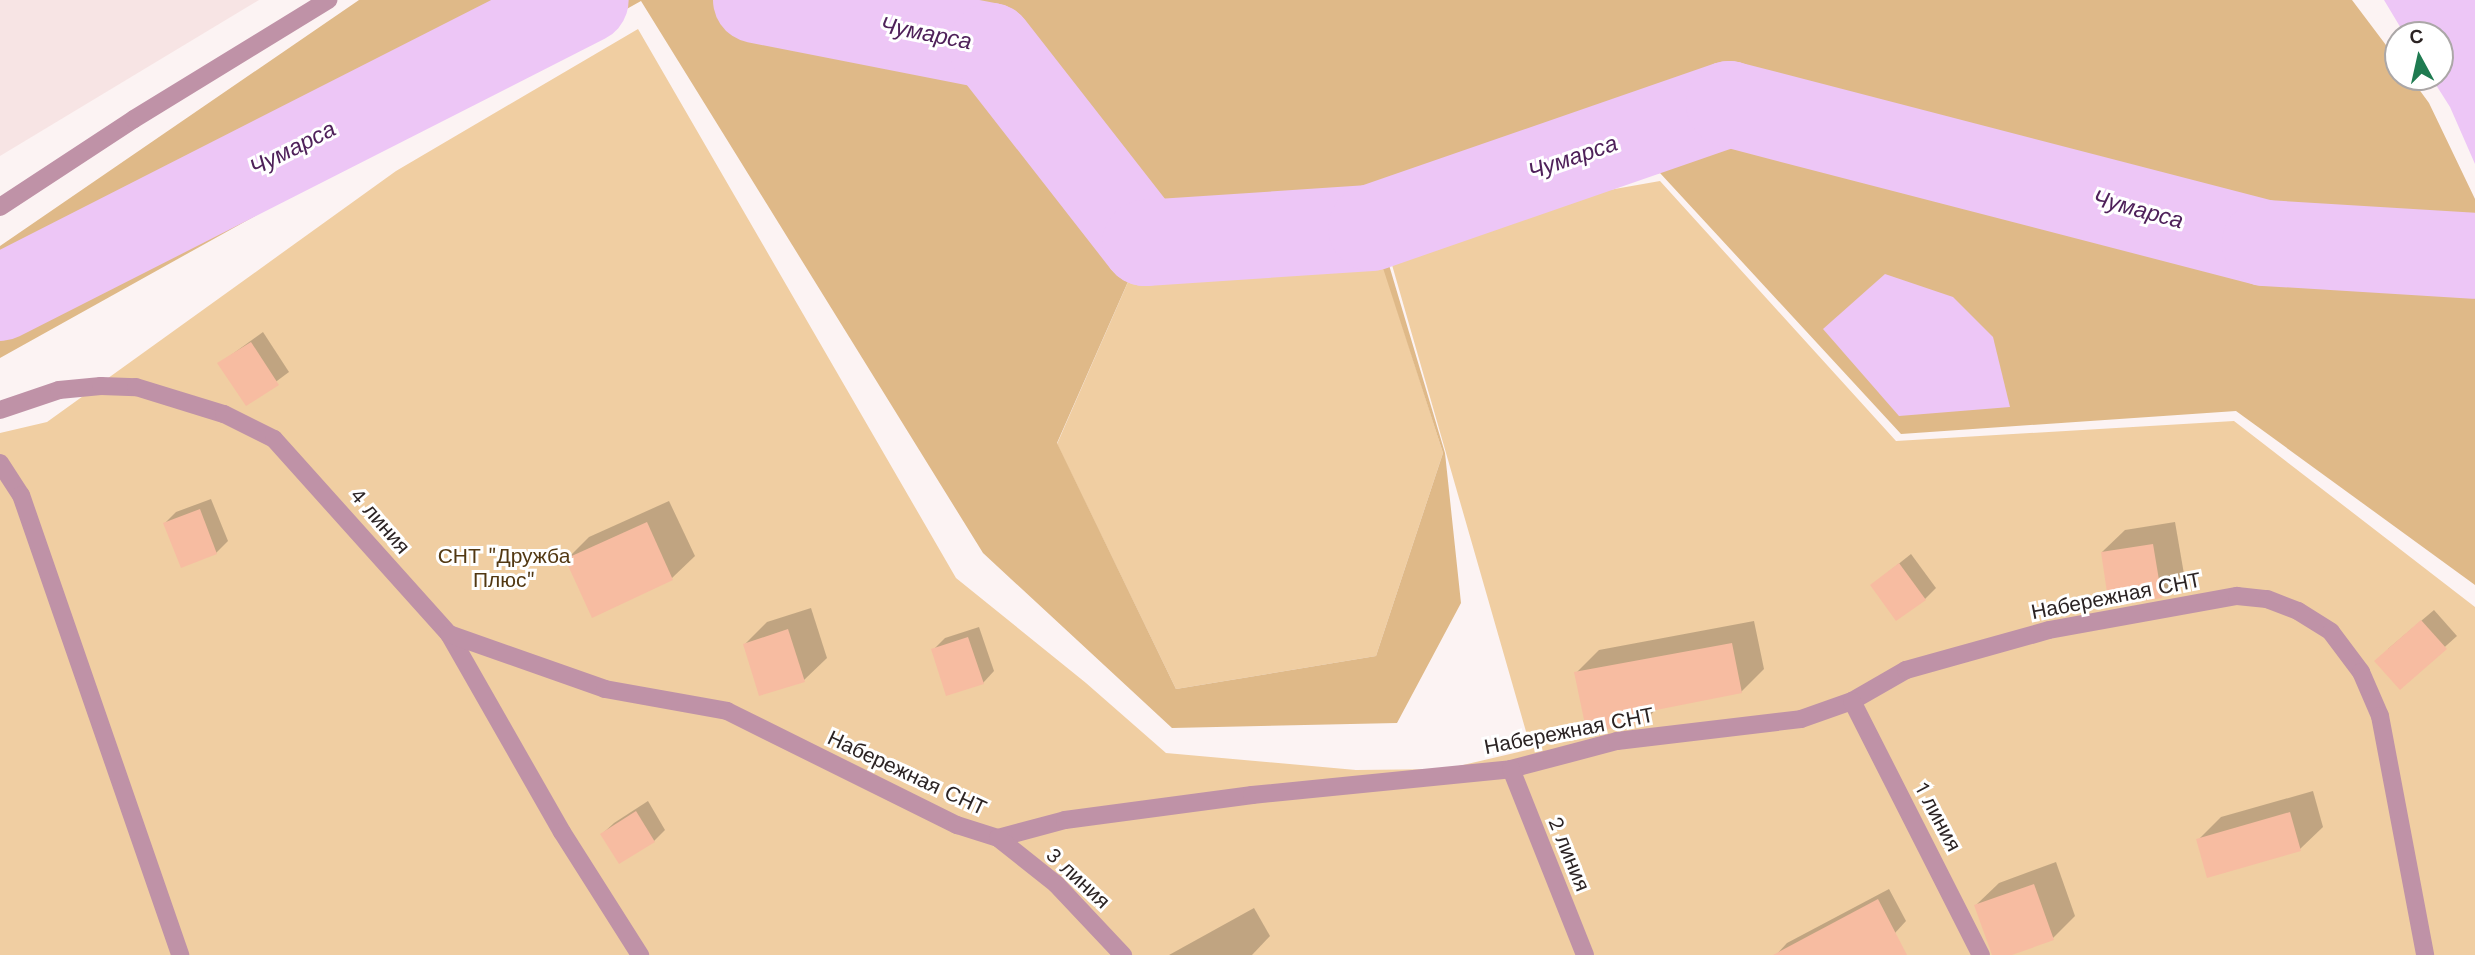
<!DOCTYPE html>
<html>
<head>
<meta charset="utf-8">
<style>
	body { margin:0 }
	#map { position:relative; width:2475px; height:955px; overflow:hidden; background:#fcf3f3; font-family:"Work Sans",sans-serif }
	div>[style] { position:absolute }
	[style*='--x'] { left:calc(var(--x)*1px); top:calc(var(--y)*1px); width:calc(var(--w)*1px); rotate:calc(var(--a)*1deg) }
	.built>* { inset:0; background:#f7e4e4 }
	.green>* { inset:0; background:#f0cea2 }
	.forest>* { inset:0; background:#dfb988 }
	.water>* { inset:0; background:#edc6f6 }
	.shadow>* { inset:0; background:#0003 }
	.river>* { height:86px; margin:-43px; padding:0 43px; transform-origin:43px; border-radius:43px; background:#edc6f6 }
	.building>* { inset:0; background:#f7bca1 }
	.minor>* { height:18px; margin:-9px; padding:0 9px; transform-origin:9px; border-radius:9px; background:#bf92a7 }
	span { translate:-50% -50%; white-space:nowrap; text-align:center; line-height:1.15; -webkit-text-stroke:6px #fff; paint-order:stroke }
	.street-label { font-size:21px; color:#2c2424 }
	.park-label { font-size:21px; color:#523812 }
	.water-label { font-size:23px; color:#4f215a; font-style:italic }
	.north { position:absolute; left:2384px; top:21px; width:70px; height:70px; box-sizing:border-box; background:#fff; border:2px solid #aba7a7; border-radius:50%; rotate:352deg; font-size:19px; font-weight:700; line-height:28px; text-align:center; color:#2c2424 }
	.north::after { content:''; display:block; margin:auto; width:24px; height:32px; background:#1f7b51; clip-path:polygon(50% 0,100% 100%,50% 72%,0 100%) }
</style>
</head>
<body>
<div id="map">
	<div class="built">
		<div style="clip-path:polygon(0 0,259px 0,0 156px)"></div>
	</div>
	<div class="green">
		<div style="clip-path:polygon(638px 29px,956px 578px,1086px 683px,1166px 753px,1356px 770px,1446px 769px,1531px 749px,1382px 230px,1660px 181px,1896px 441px,2234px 421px,2475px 607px,2475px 955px,0 955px,0 433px,47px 422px,396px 171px)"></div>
		<div style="clip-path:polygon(1371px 228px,1443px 453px,1376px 656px,1176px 689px,1057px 444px,1145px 243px)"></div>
	</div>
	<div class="forest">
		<div style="clip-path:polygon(evenodd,359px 0,2352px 0,2398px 61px,2398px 77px,2410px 77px,2429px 103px,2475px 199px,2475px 585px,2236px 411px,1901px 434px,1660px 173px,1378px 228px,1445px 453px,1461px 603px,1397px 723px,1172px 728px,983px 553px,641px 1px,0 358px,0 246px,359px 0,1370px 228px,1443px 453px,1376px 656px,1176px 689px,1057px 443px,1145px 243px,1370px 228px)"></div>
	</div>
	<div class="water">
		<div style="clip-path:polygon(2384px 0,2475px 0,2475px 164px,2450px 107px,2431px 77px,2440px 77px,2440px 35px,2405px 35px)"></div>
		<div style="clip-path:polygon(1885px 274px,1953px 297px,1993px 337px,2010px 407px,1899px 416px,1823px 329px)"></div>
	</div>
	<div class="shadow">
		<div style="clip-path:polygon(263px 332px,289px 372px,246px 404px,220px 363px)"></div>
		<div style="clip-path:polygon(211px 499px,228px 541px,216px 553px,165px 523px,176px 512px)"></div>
		<div style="clip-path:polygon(669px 501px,695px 556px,672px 578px,567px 559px,589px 537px)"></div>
		<div style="clip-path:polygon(2175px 522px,2184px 574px,2161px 596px,2102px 552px,2125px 530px)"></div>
		<div style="clip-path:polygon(1911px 554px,1936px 588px,1925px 599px,1872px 585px)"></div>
		<div style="clip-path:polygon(811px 608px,827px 658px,804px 680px,745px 644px,767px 622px)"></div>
		<div style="clip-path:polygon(2434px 610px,2457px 636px,2400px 687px,2388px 649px)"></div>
		<div style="clip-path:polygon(1754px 621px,1764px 669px,1741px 692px,1657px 708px,1647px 719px,1576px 673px,1599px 650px)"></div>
		<div style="clip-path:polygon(979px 627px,994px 671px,983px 683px,933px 650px,945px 638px)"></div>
		<div style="clip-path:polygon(2313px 791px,2323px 827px,2300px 849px,2198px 840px,2221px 817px)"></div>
		<div style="clip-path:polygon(648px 801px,665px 830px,654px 841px,602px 834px,614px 823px)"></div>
		<div style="clip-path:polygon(2056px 862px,2075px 916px,2053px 938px,2006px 955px,1994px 955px,1976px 905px,1999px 883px)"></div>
		<div style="clip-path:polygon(1889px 889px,1906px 921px,1895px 933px,1853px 955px,1776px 955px,1787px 943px)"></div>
		<div style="clip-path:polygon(1254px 908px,1270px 936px,1252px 955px,1169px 955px)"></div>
	</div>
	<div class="river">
		<div style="--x:756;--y:0;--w:239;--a:11.1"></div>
		<div style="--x:991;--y:46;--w:250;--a:52"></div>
		<div style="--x:1145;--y:243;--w:226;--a:-3.8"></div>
		<div style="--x:1371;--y:228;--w:379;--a:-19.1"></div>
		<div style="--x:1729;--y:104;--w:554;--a:14.54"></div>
		<div style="--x:2265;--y:243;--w:210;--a:3.5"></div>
		<div style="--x:0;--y:298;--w:657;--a:-26.95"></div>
	</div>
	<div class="building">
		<div style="clip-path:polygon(251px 342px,279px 385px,246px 406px,217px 363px)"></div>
		<div style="clip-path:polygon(200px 509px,217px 554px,181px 568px,163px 523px)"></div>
		<div style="clip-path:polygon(647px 522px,673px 580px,592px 618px,565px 559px)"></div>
		<div style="clip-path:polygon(2153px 544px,2162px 598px,2109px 606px,2101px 552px)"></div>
		<div style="clip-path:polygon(1899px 563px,1926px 600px,1896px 621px,1870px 585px)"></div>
		<div style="clip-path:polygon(2421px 620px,2447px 649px,2400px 690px,2374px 661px)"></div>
		<div style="clip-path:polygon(788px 629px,805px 682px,759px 696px,743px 644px)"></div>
		<div style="clip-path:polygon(968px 637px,984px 684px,946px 696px,931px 649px)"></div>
		<div style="clip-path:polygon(1732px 643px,1742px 693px,1646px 712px,1647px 720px,1587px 734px,1574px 672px)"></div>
		<div style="clip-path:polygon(636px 811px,655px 842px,619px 864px,600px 834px)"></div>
		<div style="clip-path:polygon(2290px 812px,2301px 851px,2207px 878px,2196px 839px)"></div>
		<div style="clip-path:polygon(2034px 884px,2054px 940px,2012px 955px,1992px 955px,1974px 905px)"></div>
		<div style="clip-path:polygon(1878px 899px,1907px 955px,1773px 955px)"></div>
	</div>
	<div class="minor">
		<div style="--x:0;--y:207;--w:160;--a:-33.3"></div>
		<div style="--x:134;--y:119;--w:228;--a:-31.5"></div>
		<div style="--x:0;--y:410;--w:62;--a:-18.7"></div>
		<div style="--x:59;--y:390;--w:42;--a:-5.4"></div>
		<div style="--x:101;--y:386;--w:35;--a:2"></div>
		<div style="--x:136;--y:387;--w:92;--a:17.1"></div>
		<div style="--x:224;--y:414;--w:56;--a:26.6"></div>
		<div style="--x:274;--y:439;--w:262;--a:48.1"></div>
		<div style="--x:449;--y:634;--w:228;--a:60.3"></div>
		<div style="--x:562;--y:832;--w:146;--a:57.6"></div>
		<div style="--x:0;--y:463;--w:38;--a:57"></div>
		<div style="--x:21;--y:495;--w:487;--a:70.9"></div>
		<div style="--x:449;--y:634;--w:165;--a:19.4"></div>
		<div style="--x:605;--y:689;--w:124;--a:10.2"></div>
		<div style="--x:727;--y:711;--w:257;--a:26.4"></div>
		<div style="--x:957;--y:825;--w:43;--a:17.6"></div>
		<div style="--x:998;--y:838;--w:69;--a:-15"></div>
		<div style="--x:1065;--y:820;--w:189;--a:-7.6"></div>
		<div style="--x:1252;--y:795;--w:260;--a:-5.7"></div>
		<div style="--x:1511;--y:769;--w:110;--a:-14.8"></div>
		<div style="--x:1617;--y:741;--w:185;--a:-6.8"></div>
		<div style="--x:1801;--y:719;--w:54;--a:-19.4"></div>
		<div style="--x:1852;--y:701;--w:62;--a:-29.9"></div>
		<div style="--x:1906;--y:670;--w:148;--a:-15.6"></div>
		<div style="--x:2049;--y:630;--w:191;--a:-10.3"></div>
		<div style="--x:2237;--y:596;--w:30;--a:6"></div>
		<div style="--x:2267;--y:599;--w:33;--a:21"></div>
		<div style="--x:2298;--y:611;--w:39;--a:32"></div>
		<div style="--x:2331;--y:632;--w:50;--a:53.1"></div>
		<div style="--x:2361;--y:672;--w:48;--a:66.6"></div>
		<div style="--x:2380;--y:716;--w:243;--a:79.3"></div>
		<div style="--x:1852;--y:701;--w:285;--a:63.1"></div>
		<div style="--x:1511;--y:769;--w:200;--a:68.3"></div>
		<div style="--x:998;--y:838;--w:74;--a:38.4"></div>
		<div style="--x:1056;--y:884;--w:98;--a:46.7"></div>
	</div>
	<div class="street-label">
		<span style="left:380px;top:521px;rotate:49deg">4 линия</span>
		<span style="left:2116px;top:596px;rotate:-11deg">Набережная СНТ</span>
		<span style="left:1569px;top:731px;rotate:-11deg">Набережная СНТ</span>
		<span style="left:907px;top:773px;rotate:25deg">Набережная СНТ</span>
		<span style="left:1938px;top:817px;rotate:62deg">1 линия</span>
		<span style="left:1569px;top:854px;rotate:68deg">2 линия</span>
		<span style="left:1078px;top:878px;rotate:43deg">3 линия</span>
	</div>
	<div class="park-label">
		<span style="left:504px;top:568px">СНТ "Дружба<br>Плюс"</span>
	</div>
	<div class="water-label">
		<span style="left:926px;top:34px;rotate:11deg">Чумарса</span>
		<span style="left:293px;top:149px;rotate:-27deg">Чумарса</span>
		<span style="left:1573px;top:158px;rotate:-19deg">Чумарса</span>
		<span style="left:2138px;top:210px;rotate:15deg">Чумарса</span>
	</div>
	<div class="north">С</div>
</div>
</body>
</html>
